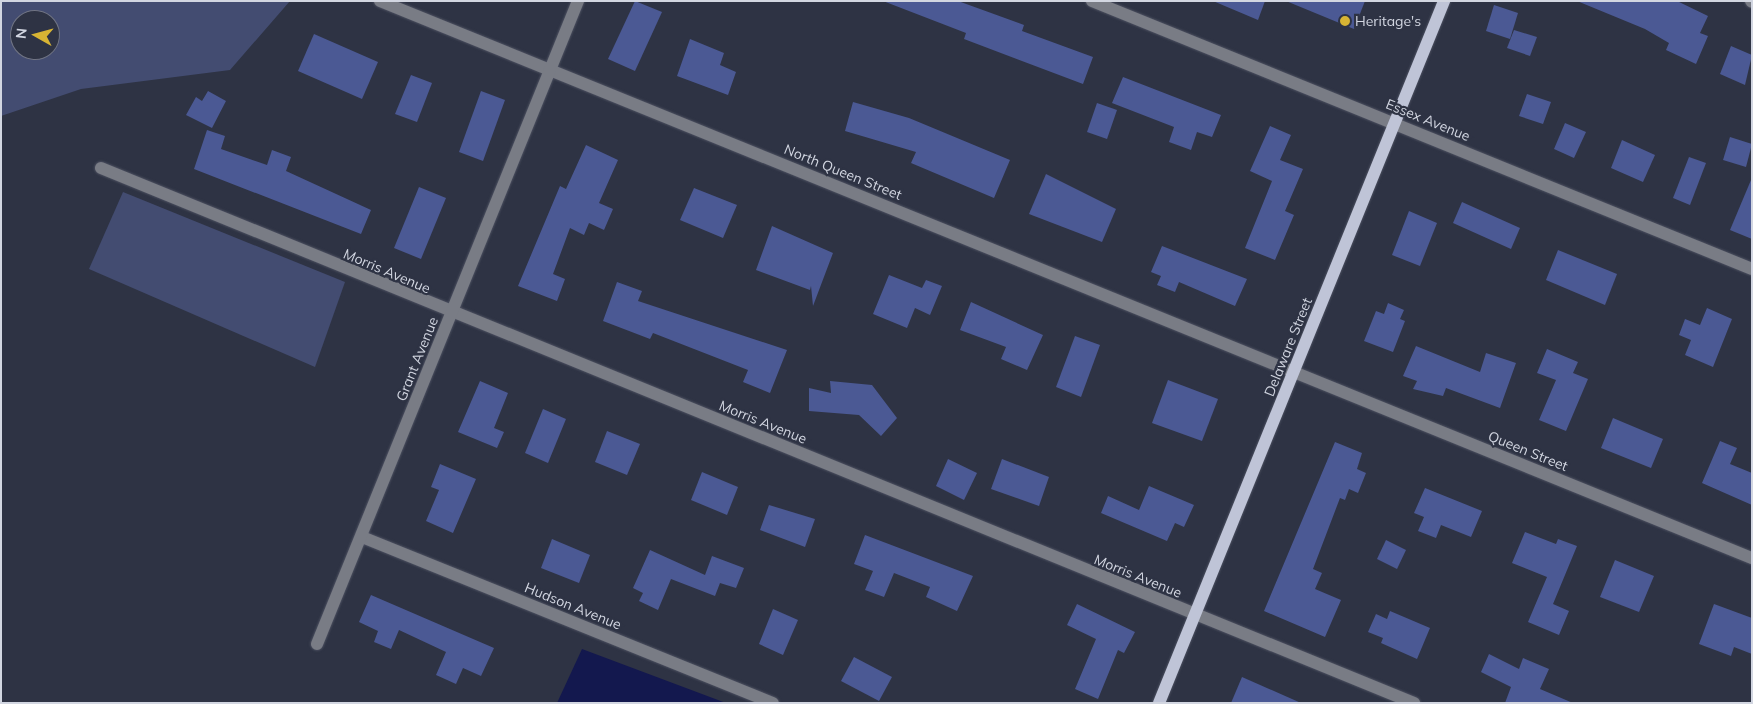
<!DOCTYPE html>
<html>
<head>
<meta charset="utf-8">
<style>
	body { margin:0 }
	#map { position:relative; width:1753px; height:704px; overflow:hidden; background:#2e3344; font-family:Mulish,sans-serif }
	div>[style] { position:absolute }
	[style*='--x'] { left:calc(var(--x)*1px); top:calc(var(--y)*1px); width:calc(var(--w)*1px); rotate:calc(var(--a)*1deg) }
	.green>* { inset:0; background:#434c71 }
	.water>* { inset:0; background:#13184e }
	.building>* { inset:0; background:#4b5994 }
	.roads { filter:drop-shadow(0 0 1px #4c5060) drop-shadow(0 0 1px #4c5060) }
	.minor>* { height:12px; margin:-6px; padding:0 6px; transform-origin:6px; border-radius:6px; background:#797c85 }
	.major>* { height:12px; margin:-6px; padding:0 6px; transform-origin:6px; border-radius:6px; background:#bfc4d7 }
	.dots>* { width:14px; height:14px; translate:-50% -50%; box-sizing:border-box; border:2px solid #2e3344; border-radius:50% }
	span { translate:-50% -50%; white-space:nowrap; text-align:center; line-height:1.15; -webkit-text-stroke:4.5px #2e3344; paint-order:stroke }
	.poi-label { font-size:14px; color:#d2d6e1 }
	.left { translate:0 -50%; text-align:left }
	.street-label { font-size:14px; color:#d2d6e1 }
	.frame { position:absolute; inset:0; border:2px solid #d2d6e1; pointer-events:none }
	.north { position:absolute; left:10px; top:10px; width:50px; height:50px; box-sizing:border-box; background:#2e3344; border:1px solid #707483; border-radius:50%; rotate:277deg; font-size:14px; font-weight:700; line-height:20px; text-align:center; color:#d2d6e1 }
	.north::after { content:''; display:block; margin:auto; width:18px; height:22px; background:#d7b434; clip-path:polygon(50% 0,100% 100%,50% 72%,0 100%) }
</style>
</head>
<body>
<div id="map">
	<div class="green">
		<div style="clip-path:polygon(evenodd,1px 1px,290px 1px,230px 70px,81px 89px,1px 116px,1px 1px,20px 20px,50px 20px,50px 50px,20px 50px,20px 20px)"></div>
		<div style="clip-path:polygon(123px 192px,345px 282px,315px 367px,89px 269px)"></div>
	</div>
	<div class="water">
		<div style="clip-path:polygon(582px 649px,726px 703px,557px 703px)"></div>
	</div>
	<div class="building">
		<div style="clip-path:polygon(635px 1px,662px 12px,635px 71px,608px 59px)"></div>
		<div style="clip-path:polygon(883px 1px,958px 1px,1024px 25px,1022px 31px,1093px 57px,1083px 84px,964px 39px,966px 33px)"></div>
		<div style="clip-path:polygon(1213px 1px,1265px 1px,1258px 20px)"></div>
		<div style="clip-path:polygon(1286px 1px,1365px 1px,1354px 29px)"></div>
		<div style="clip-path:polygon(1577px 1px,1677px 1px,1708px 16px,1700px 33px,1708px 36px,1696px 64px,1666px 50px,1669px 43px,1645px 29px)"></div>
		<div style="clip-path:polygon(1494px 5px,1518px 13px,1510px 39px,1486px 31px)"></div>
		<div style="clip-path:polygon(1514px 30px,1537px 37px,1530px 56px,1507px 48px)"></div>
		<div style="clip-path:polygon(314px 34px,378px 62px,362px 99px,298px 71px)"></div>
		<div style="clip-path:polygon(690px 39px,724px 53px,720px 65px,736px 72px,728px 95px,677px 76px)"></div>
		<div style="clip-path:polygon(1731px 46px,1752px 55px,1745px 85px,1720px 74px)"></div>
		<div style="clip-path:polygon(411px 75px,432px 83px,417px 122px,395px 114px)"></div>
		<div style="clip-path:polygon(1123px 77px,1221px 115px,1212px 137px,1197px 132px,1191px 150px,1169px 142px,1174px 127px,1112px 103px)"></div>
		<div style="clip-path:polygon(208px 91px,226px 101px,212px 128px,186px 115px,196px 97px,202px 101px)"></div>
		<div style="clip-path:polygon(481px 91px,505px 100px,483px 161px,459px 152px)"></div>
		<div style="clip-path:polygon(1527px 94px,1551px 102px,1543px 124px,1519px 116px)"></div>
		<div style="clip-path:polygon(853px 102px,909px 118px,1010px 160px,994px 198px,911px 163px,916px 152px,845px 131px)"></div>
		<div style="clip-path:polygon(1097px 103px,1117px 110px,1107px 139px,1087px 132px)"></div>
		<div style="clip-path:polygon(1565px 123px,1586px 132px,1574px 158px,1554px 149px)"></div>
		<div style="clip-path:polygon(1270px 126px,1291px 135px,1280px 160px,1303px 169px,1285px 211px,1294px 215px,1275px 260px,1245px 248px,1272px 181px,1250px 171px)"></div>
		<div style="clip-path:polygon(207px 130px,225px 136px,221px 149px,267px 165px,272px 150px,291px 157px,286px 171px,371px 210px,361px 234px,194px 169px)"></div>
		<div style="clip-path:polygon(1730px 137px,1752px 144px,1746px 167px,1723px 160px)"></div>
		<div style="clip-path:polygon(1622px 140px,1655px 155px,1643px 182px,1611px 168px)"></div>
		<div style="clip-path:polygon(586px 145px,618px 160px,599px 203px,613px 209px,604px 230px,589px 223px,584px 235px,570px 228px,553px 274px,565px 279px,557px 301px,518px 286px,560px 186px,566px 189px)"></div>
		<div style="clip-path:polygon(1689px 157px,1706px 163px,1690px 205px,1673px 198px)"></div>
		<div style="clip-path:polygon(1046px 174px,1116px 209px,1102px 242px,1029px 214px)"></div>
		<div style="clip-path:polygon(1751px 180px,1752px 180px,1752px 239px,1730px 230px)"></div>
		<div style="clip-path:polygon(419px 187px,446px 198px,421px 259px,394px 248px)"></div>
		<div style="clip-path:polygon(694px 188px,737px 205px,723px 238px,680px 220px)"></div>
		<div style="clip-path:polygon(1462px 202px,1520px 228px,1511px 249px,1453px 223px)"></div>
		<div style="clip-path:polygon(1409px 211px,1437px 223px,1420px 266px,1392px 255px)"></div>
		<div style="clip-path:polygon(772px 226px,833px 253px,813px 306px,811px 286px,810px 290px,756px 270px)"></div>
		<div style="clip-path:polygon(1162px 246px,1247px 279px,1235px 306px,1179px 282px,1175px 292px,1157px 285px,1161px 276px,1151px 272px)"></div>
		<div style="clip-path:polygon(1558px 250px,1617px 274px,1605px 305px,1546px 280px)"></div>
		<div style="clip-path:polygon(889px 275px,922px 288px,926px 280px,942px 286px,930px 315px,915px 308px,907px 328px,873px 314px)"></div>
		<div style="clip-path:polygon(617px 282px,642px 291px,638px 301px,787px 350px,770px 393px,743px 382px,748px 370px,653px 333px,650px 339px,603px 321px)"></div>
		<div style="clip-path:polygon(971px 302px,1043px 335px,1027px 370px,1001px 359px,1006px 347px,960px 330px)"></div>
		<div style="clip-path:polygon(1388px 303px,1404px 310px,1400px 319px,1405px 321px,1393px 352px,1364px 341px,1376px 311px,1384px 314px)"></div>
		<div style="clip-path:polygon(1707px 308px,1732px 319px,1713px 367px,1685px 355px,1691px 340px,1679px 335px,1685px 319px,1700px 325px)"></div>
		<div style="clip-path:polygon(1075px 336px,1100px 345px,1081px 397px,1056px 387px)"></div>
		<div style="clip-path:polygon(1416px 346px,1480px 372px,1486px 353px,1516px 363px,1500px 408px,1446px 388px,1443px 396px,1413px 389px,1417px 381px,1403px 376px)"></div>
		<div style="clip-path:polygon(1547px 349px,1578px 362px,1573px 373px,1588px 379px,1566px 431px,1539px 420px,1556px 380px,1537px 373px)"></div>
		<div style="clip-path:polygon(1168px 380px,1218px 399px,1202px 441px,1152px 423px)"></div>
		<div style="clip-path:polygon(480px 381px,508px 393px,494px 428px,504px 432px,497px 448px,458px 432px)"></div>
		<div style="clip-path:polygon(830px 381px,872px 385px,897px 418px,881px 436px,859px 415px,809px 411px,809px 388px,831px 393px)"></div>
		<div style="clip-path:polygon(543px 409px,566px 419px,548px 463px,525px 453px)"></div>
		<div style="clip-path:polygon(1613px 418px,1663px 439px,1651px 468px,1601px 448px)"></div>
		<div style="clip-path:polygon(607px 431px,640px 444px,627px 475px,595px 462px)"></div>
		<div style="clip-path:polygon(1720px 441px,1737px 448px,1730px 464px,1752px 473px,1752px 505px,1702px 483px)"></div>
		<div style="clip-path:polygon(1335px 442px,1362px 453px,1357px 469px,1366px 473px,1358px 493px,1349px 489px,1345px 500px,1340px 498px,1313px 569px,1322px 573px,1315px 589px,1341px 600px,1325px 637px,1264px 611px)"></div>
		<div style="clip-path:polygon(948px 459px,977px 473px,964px 500px,936px 486px)"></div>
		<div style="clip-path:polygon(1002px 459px,1049px 477px,1039px 506px,991px 489px)"></div>
		<div style="clip-path:polygon(440px 464px,476px 479px,453px 533px,426px 521px,439px 490px,431px 487px)"></div>
		<div style="clip-path:polygon(702px 472px,738px 487px,727px 515px,691px 500px)"></div>
		<div style="clip-path:polygon(1149px 486px,1194px 505px,1184px 527px,1175px 523px,1167px 541px,1101px 513px,1108px 496px,1139px 510px)"></div>
		<div style="clip-path:polygon(1425px 488px,1482px 511px,1471px 537px,1441px 525px,1436px 538px,1418px 531px,1424px 517px,1414px 513px)"></div>
		<div style="clip-path:polygon(769px 505px,815px 519px,805px 547px,760px 530px)"></div>
		<div style="clip-path:polygon(1525px 532px,1556px 544px,1558px 539px,1577px 546px,1553px 604px,1569px 611px,1559px 635px,1528px 622px,1547px 577px,1512px 563px)"></div>
		<div style="clip-path:polygon(865px 535px,973px 576px,957px 611px,926px 597px,930px 587px,894px 573px,884px 597px,865px 590px,873px 571px,854px 564px)"></div>
		<div style="clip-path:polygon(552px 539px,590px 555px,579px 583px,541px 568px)"></div>
		<div style="clip-path:polygon(1386px 540px,1406px 550px,1397px 569px,1377px 559px)"></div>
		<div style="clip-path:polygon(650px 550px,705px 575px,712px 556px,744px 568px,736px 588px,720px 583px,715px 596px,671px 579px,658px 610px,639px 601px,643px 593px,633px 588px)"></div>
		<div style="clip-path:polygon(1615px 560px,1654px 576px,1639px 612px,1600px 597px)"></div>
		<div style="clip-path:polygon(371px 595px,494px 648px,481px 676px,463px 668px,456px 684px,436px 675px,446px 652px,399px 630px,391px 649px,374px 642px,378px 631px,359px 622px)"></div>
		<div style="clip-path:polygon(1077px 604px,1135px 632px,1124px 653px,1118px 650px,1098px 699px,1075px 689px,1096px 639px,1067px 625px)"></div>
		<div style="clip-path:polygon(1714px 604px,1752px 618px,1752px 654px,1734px 647px,1731px 656px,1699px 644px)"></div>
		<div style="clip-path:polygon(773px 609px,798px 620px,783px 655px,759px 644px)"></div>
		<div style="clip-path:polygon(1390px 611px,1430px 628px,1417px 659px,1381px 643px,1383px 638px,1368px 632px,1376px 614px,1387px 619px)"></div>
		<div style="clip-path:polygon(1489px 654px,1519px 669px,1523px 658px,1549px 669px,1540px 689px,1573px 703px,1505px 703px,1511px 687px,1481px 672px)"></div>
		<div style="clip-path:polygon(854px 657px,892px 677px,879px 701px,841px 681px)"></div>
		<div style="clip-path:polygon(1242px 677px,1301px 703px,1231px 703px)"></div>
	</div>
	<div class="roads">
		<div class="minor">
			<div style="--x:380;--y:1;--w:1481;--a:22.1"></div>
			<div style="--x:1092;--y:1;--w:712;--a:22.1"></div>
			<div style="--x:1751;--y:1;--w:1;--a:45"></div>
			<div style="--x:101;--y:168;--w:1418;--a:22.17"></div>
			<div style="--x:362;--y:537;--w:443;--a:22"></div>
			<div style="--x:317;--y:644;--w:694;--a:-67.91"></div>
		</div>
		<div class="major">
			<div style="--x:1159;--y:703;--w:758;--a:-67.9"></div>
		</div>
	</div>
	<div class="dots">
		<div style="left:1345px;top:21px;background:#d7b434"></div>
	</div>
	<div class="poi-label">
		<span class="left" style="left:1355px;top:21px">Heritage's</span>
	</div>
	<div class="street-label">
		<span style="left:1428px;top:120px;rotate:22deg">Essex Avenue</span>
		<span style="left:843px;top:172px;rotate:22deg">North Queen Street</span>
		<span style="left:387px;top:271px;rotate:23deg">Morris Avenue</span>
		<span style="left:1288px;top:347px;rotate:-68deg">Delaware Street</span>
		<span style="left:417px;top:359px;rotate:-68deg">Grant Avenue</span>
		<span style="left:763px;top:422px;rotate:22deg">Morris Avenue</span>
		<span style="left:1528px;top:451px;rotate:22deg">Queen Street</span>
		<span style="left:1138px;top:576px;rotate:22deg">Morris Avenue</span>
		<span style="left:573px;top:606px;rotate:22deg">Hudson Avenue</span>
	</div>
	<div class="frame"></div>
	<div class="north">N</div>
</div>
</body>
</html>
